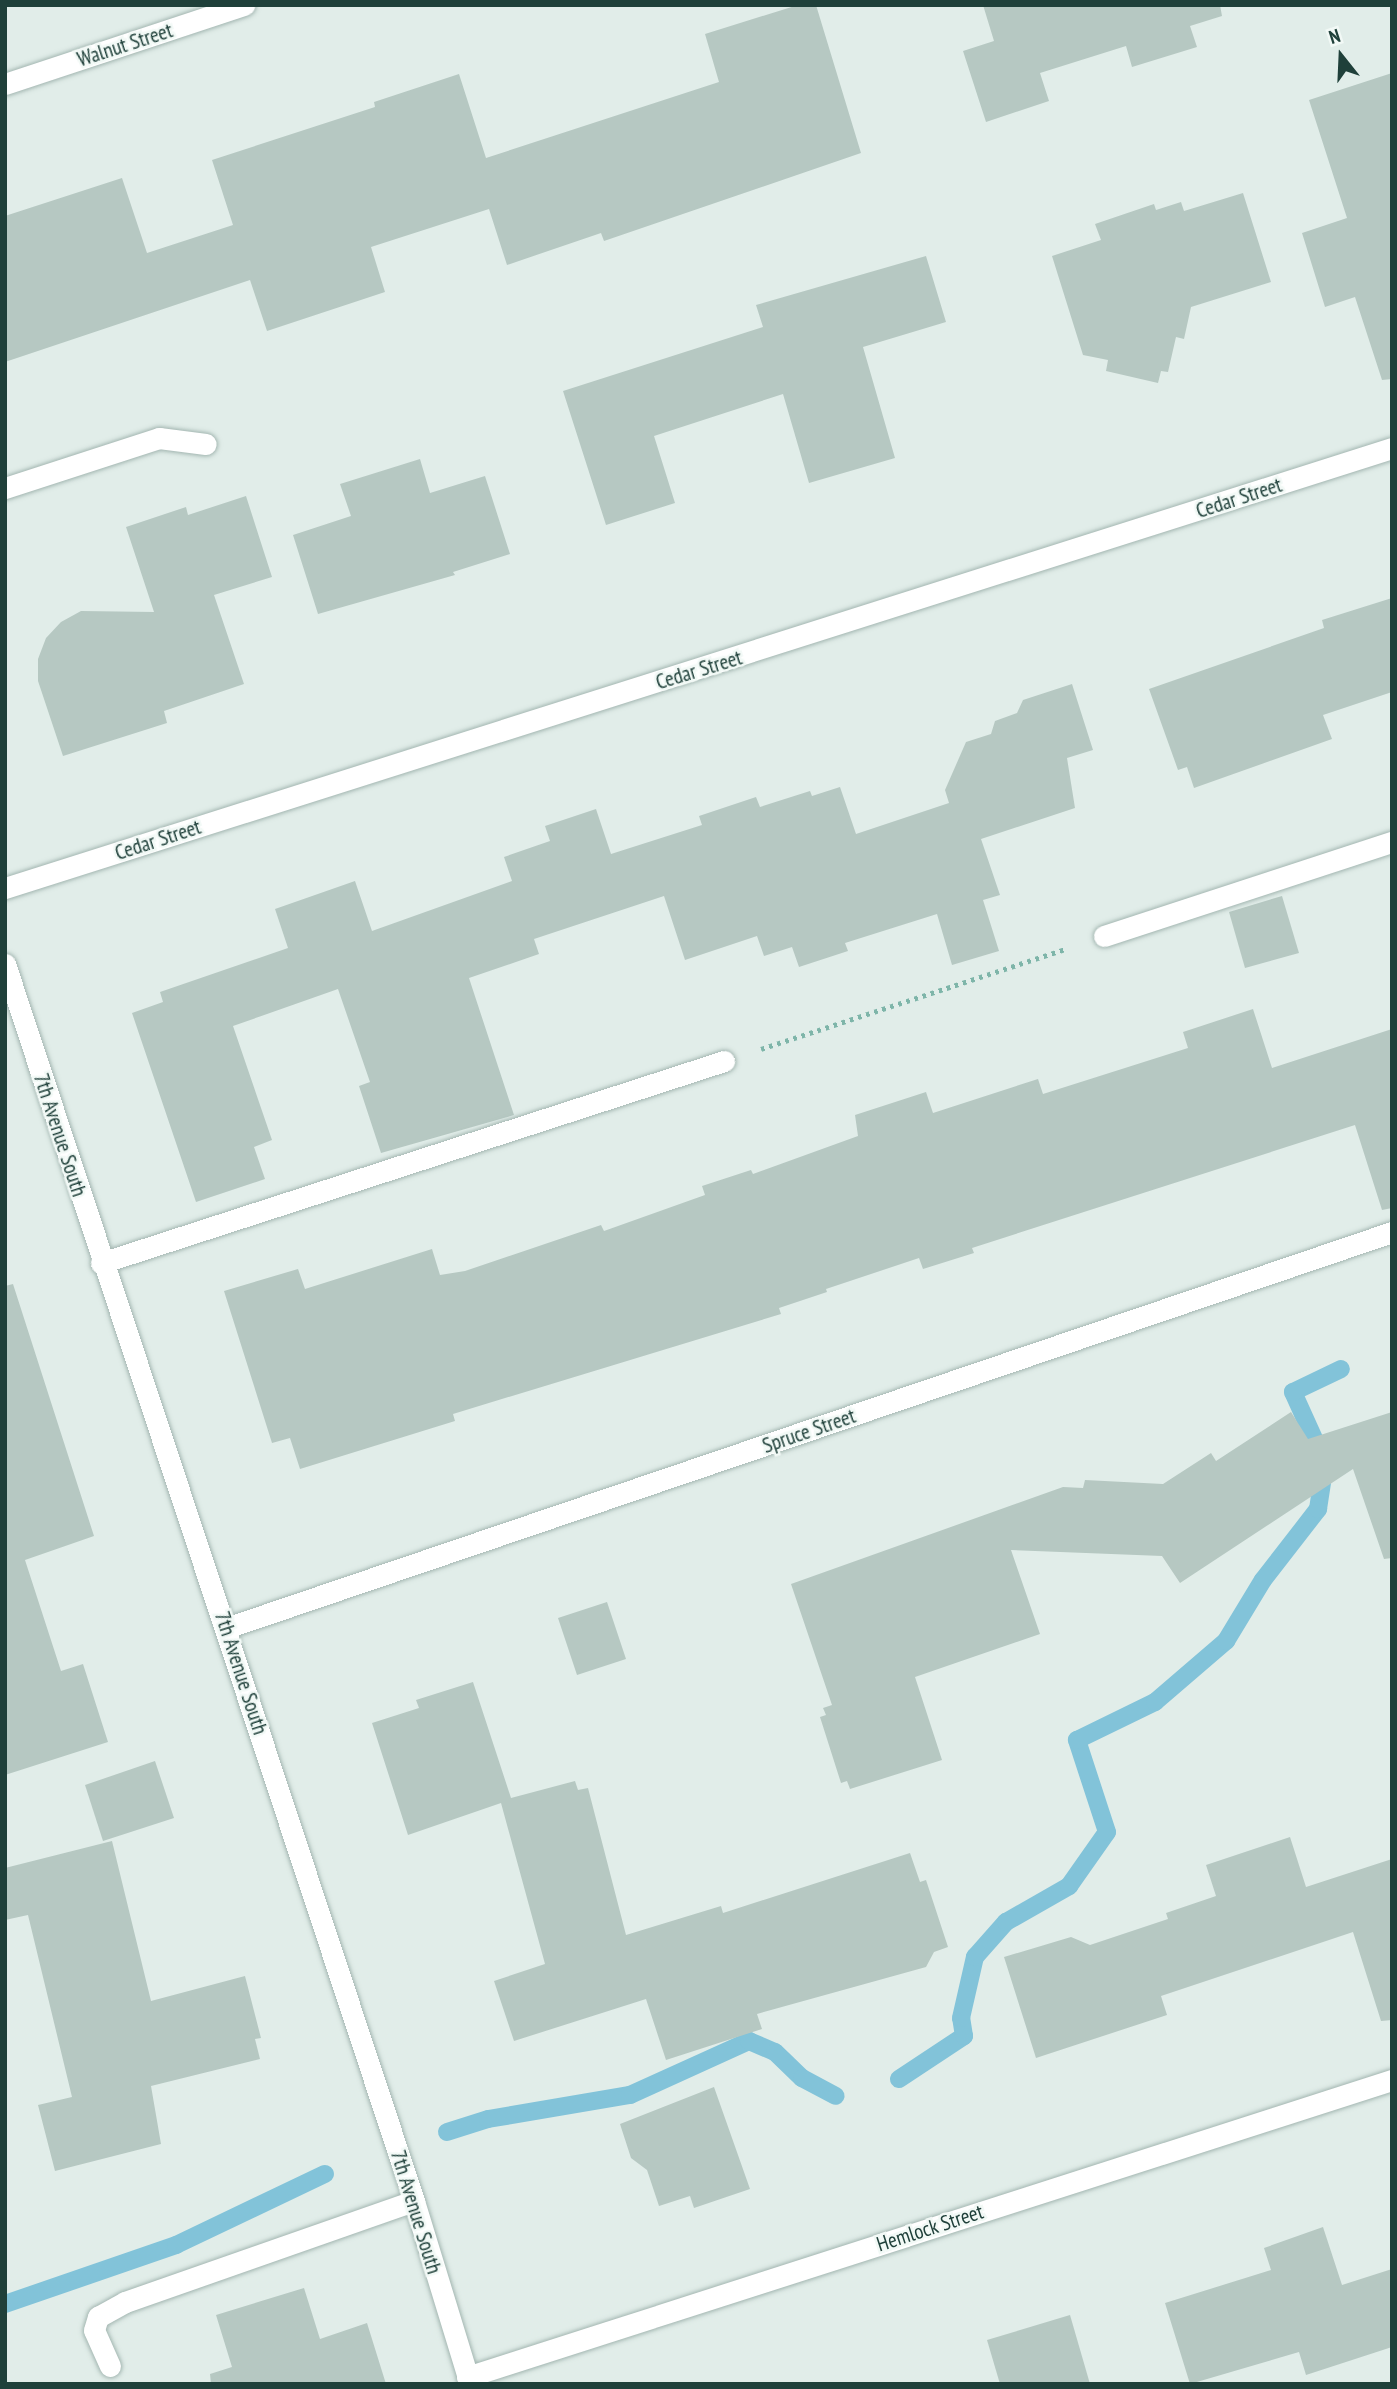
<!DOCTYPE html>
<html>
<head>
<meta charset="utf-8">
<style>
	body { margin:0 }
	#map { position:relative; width:1397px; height:2389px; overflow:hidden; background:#e1ede9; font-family:"PT Sans Narrow",sans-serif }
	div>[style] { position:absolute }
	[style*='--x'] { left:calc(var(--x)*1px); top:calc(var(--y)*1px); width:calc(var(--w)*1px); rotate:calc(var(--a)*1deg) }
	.stream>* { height:18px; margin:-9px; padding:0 9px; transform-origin:9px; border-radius:9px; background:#82c3d9 }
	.building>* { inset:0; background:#b6c8c2 }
	.path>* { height:4.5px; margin-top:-2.25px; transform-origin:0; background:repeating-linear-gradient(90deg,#7eb5a9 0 3.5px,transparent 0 8.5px) }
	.roads { filter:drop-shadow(0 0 2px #a3b6b1) drop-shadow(0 0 2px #a3b6b1) }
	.minor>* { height:21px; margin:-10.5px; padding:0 10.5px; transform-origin:10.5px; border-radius:10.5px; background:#fff }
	span { translate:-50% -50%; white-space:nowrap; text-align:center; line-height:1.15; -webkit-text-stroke:5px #f2f9f6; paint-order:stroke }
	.street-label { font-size:21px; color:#1f403a }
	.frame { position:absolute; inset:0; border:7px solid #1f403a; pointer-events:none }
	.north { position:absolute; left:1306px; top:21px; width:70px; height:70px; -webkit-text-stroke:5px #f2f9f6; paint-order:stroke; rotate:342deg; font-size:19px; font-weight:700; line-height:28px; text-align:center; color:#1f403a }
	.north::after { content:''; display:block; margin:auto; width:24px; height:32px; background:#1f403a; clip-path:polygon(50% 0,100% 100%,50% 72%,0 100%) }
</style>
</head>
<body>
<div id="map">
	<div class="stream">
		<div style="--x:899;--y:2079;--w:78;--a:-33.5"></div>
		<div style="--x:964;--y:2036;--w:18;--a:-99"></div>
		<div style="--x:961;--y:2018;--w:63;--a:-77.1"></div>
		<div style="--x:975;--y:1957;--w:47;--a:-48.5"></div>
		<div style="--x:1006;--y:1922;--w:73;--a:-29.7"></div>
		<div style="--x:1069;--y:1886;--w:66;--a:-54.9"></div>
		<div style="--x:1107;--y:1832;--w:97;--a:-108.1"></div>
		<div style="--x:1077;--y:1740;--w:87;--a:-26"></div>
		<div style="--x:1155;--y:1702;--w:94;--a:-40.7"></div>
		<div style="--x:1226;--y:1641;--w:71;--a:-58.8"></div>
		<div style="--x:1263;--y:1580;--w:90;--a:-52.2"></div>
		<div style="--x:1318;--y:1509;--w:47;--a:-81.3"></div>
		<div style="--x:1325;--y:1463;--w:78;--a:-114.3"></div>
		<div style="--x:1293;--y:1392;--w:53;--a:-25.6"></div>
		<div style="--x:447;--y:2132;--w:43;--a:-17.6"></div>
		<div style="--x:488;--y:2119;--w:144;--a:-9.6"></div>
		<div style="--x:630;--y:2095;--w:131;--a:-24.4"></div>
		<div style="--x:749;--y:2041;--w:28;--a:23"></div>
		<div style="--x:775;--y:2052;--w:37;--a:44"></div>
		<div style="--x:802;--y:2078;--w:38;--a:28"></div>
		<div style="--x:5;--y:2304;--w:181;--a:-19"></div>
		<div style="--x:176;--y:2245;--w:165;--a:-25.5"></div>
	</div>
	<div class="building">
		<div style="clip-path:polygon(798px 5px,816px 5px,861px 153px,604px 241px,601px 233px,507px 265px,489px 209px,371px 247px,385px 292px,267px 331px,250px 280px,5px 362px,5px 216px,122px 178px,147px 253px,233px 225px,212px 160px,375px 107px,374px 102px,459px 74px,486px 158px,719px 82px,705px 34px)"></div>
		<div style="clip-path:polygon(983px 5px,1220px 5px,1222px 16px,1190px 26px,1197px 47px,1132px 67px,1126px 46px,1040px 73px,1049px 101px,986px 122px,963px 51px,994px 41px)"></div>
		<div style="clip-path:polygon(1392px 73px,1392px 379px,1382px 380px,1355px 297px,1325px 307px,1302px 233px,1347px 218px,1309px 100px)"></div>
		<div style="clip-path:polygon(1243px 193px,1271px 282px,1191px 307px,1184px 339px,1176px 337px,1168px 372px,1161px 371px,1158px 383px,1106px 371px,1108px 360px,1083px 355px,1052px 256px,1101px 240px,1095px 224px,1154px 204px,1156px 210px,1181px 202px,1184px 211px)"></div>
		<div style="clip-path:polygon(926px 256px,946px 322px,863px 347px,895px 458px,809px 483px,783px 394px,654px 436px,675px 503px,606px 525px,563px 391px,763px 327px,756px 305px)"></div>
		<div style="clip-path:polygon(420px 459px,430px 493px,485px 476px,510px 554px,453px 572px,455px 575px,318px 614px,293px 535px,351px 516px,340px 484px)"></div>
		<div style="clip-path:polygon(246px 496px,272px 577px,214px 595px,244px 684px,164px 711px,167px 723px,63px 756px,38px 681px,38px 659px,46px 638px,61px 622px,81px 611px,154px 612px,126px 527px,186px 507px,188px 515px)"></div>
		<div style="clip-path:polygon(1392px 598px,1392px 692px,1323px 715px,1332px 739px,1194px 788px,1187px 767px,1178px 770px,1149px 689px,1324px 628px,1322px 620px)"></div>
		<div style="clip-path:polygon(1072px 684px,1093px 750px,1067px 758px,1075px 808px,981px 839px,1000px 895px,983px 900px,999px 951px,952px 965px,937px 914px,845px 943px,848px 951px,799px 967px,792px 947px,764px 956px,757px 936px,685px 960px,664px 896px,534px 939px,539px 954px,469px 978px,514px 1115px,381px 1153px,359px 1086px,370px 1082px,338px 989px,233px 1026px,272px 1140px,254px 1147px,265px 1179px,196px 1202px,132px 1013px,163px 1002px,160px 992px,288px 948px,275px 909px,355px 881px,372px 931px,512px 881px,504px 857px,550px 841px,545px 826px,596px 809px,611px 854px,702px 825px,699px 816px,756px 797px,760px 807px,810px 791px,812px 796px,840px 787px,856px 834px,949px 803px,945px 790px,966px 742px,991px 734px,995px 721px,1017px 713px,1023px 700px)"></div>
		<div style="clip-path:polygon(1282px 896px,1299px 953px,1245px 968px,1229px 912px)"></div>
		<div style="clip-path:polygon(1253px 1009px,1272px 1068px,1392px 1029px,1392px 1208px,1382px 1210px,1355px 1125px,972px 1248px,974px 1253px,923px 1269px,919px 1258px,826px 1289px,827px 1292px,779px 1308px,781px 1314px,453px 1414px,455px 1421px,300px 1469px,290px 1438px,272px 1443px,224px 1291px,298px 1269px,305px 1289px,432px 1249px,440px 1275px,465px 1271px,601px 1225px,604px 1231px,705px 1195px,702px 1186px,751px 1170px,753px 1174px,858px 1136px,855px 1115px,926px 1092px,933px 1113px,1038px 1079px,1043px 1094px,1188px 1048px,1183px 1032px)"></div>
		<div style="clip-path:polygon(13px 1284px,94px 1536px,25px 1560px,61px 1671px,83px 1664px,108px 1742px,5px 1775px,5px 1286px)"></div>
		<div style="clip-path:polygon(1291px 1412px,1308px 1439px,1392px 1412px,1392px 1558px,1384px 1559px,1353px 1469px,1180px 1583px,1162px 1556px,1011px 1550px,1040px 1634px,915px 1677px,942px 1760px,850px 1789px,847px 1781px,841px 1783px,820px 1717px,826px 1715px,823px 1708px,832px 1705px,791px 1584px,1063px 1487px,1083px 1488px,1085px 1480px,1163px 1484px,1211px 1453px,1216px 1461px)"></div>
		<div style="clip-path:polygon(607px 1602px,626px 1659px,577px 1675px,558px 1618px)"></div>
		<div style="clip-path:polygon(473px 1682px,511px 1798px,575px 1781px,578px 1790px,588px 1788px,626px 1935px,721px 1906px,723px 1913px,910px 1853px,920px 1882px,926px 1880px,948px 1947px,934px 1952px,926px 1967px,757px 2014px,762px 2029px,666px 2060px,646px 1999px,514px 2041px,494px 1981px,545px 1964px,501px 1803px,408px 1835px,372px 1723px,419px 1708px,416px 1700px)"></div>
		<div style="clip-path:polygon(155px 1761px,174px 1818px,103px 1841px,85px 1785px)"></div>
		<div style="clip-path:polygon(1290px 1837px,1306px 1887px,1392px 1859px,1392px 2020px,1381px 2021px,1353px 1932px,1161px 1996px,1167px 2015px,1036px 2058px,1004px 1957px,1071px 1937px,1090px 1945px,1168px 1919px,1166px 1913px,1216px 1896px,1206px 1865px)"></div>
		<div style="clip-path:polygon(112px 1841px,151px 2001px,245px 1976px,261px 2038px,255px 2039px,260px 2059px,151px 2086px,161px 2144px,55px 2171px,38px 2105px,72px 2097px,28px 1915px,5px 1920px,5px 1868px)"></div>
		<div style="clip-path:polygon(714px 2087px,750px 2189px,694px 2208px,690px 2196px,659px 2206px,647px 2170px,631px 2158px,620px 2124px)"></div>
		<div style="clip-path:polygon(1323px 2227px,1342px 2285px,1392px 2269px,1392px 2347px,1306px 2375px,1299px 2352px,1190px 2384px,1165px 2303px,1271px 2270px,1264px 2248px)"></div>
		<div style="clip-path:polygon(304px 2288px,320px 2339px,367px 2323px,386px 2384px,211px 2384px,210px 2374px,232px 2367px,216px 2315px)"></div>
		<div style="clip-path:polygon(1070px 2315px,1090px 2384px,1000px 2384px,987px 2340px)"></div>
	</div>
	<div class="path">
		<div style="--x:761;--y:1049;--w:320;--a:-18.2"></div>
	</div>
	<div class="roads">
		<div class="minor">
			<div style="--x:5;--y:84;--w:252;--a:-18.3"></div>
			<div style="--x:5;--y:488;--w:162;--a:-18"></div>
			<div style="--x:159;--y:438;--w:47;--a:7.3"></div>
			<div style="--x:5;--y:888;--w:1455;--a:-17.6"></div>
			<div style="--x:1104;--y:936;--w:303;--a:-18.1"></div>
			<div style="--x:5;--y:964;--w:1303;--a:71.7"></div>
			<div style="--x:414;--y:2201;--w:191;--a:73"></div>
			<div style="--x:101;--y:1263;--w:655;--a:-17.96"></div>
			<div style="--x:226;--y:1628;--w:1231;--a:-18.76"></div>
			<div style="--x:110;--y:2366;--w:39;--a:-114"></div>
			<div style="--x:94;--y:2330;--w:14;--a:-73"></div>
			<div style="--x:98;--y:2317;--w:31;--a:-29"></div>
			<div style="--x:125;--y:2302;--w:306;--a:-19.3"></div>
			<div style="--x:467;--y:2377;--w:972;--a:-17.8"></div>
		</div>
	</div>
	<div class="street-label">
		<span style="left:125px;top:45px;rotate:-18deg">Walnut Street</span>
		<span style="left:1239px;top:498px;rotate:-18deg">Cedar Street</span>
		<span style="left:699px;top:670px;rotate:-17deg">Cedar Street</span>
		<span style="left:158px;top:840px;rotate:-18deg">Cedar Street</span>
		<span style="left:60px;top:1135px;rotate:72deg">7th Avenue South</span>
		<span style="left:809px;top:1431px;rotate:-19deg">Spruce Street</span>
		<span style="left:241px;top:1673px;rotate:72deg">7th Avenue South</span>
		<span style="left:416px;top:2212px;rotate:73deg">7th Avenue South</span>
		<span style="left:930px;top:2228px;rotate:-18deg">Hemlock Street</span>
	</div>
	<div class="frame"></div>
	<div class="north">N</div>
</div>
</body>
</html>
